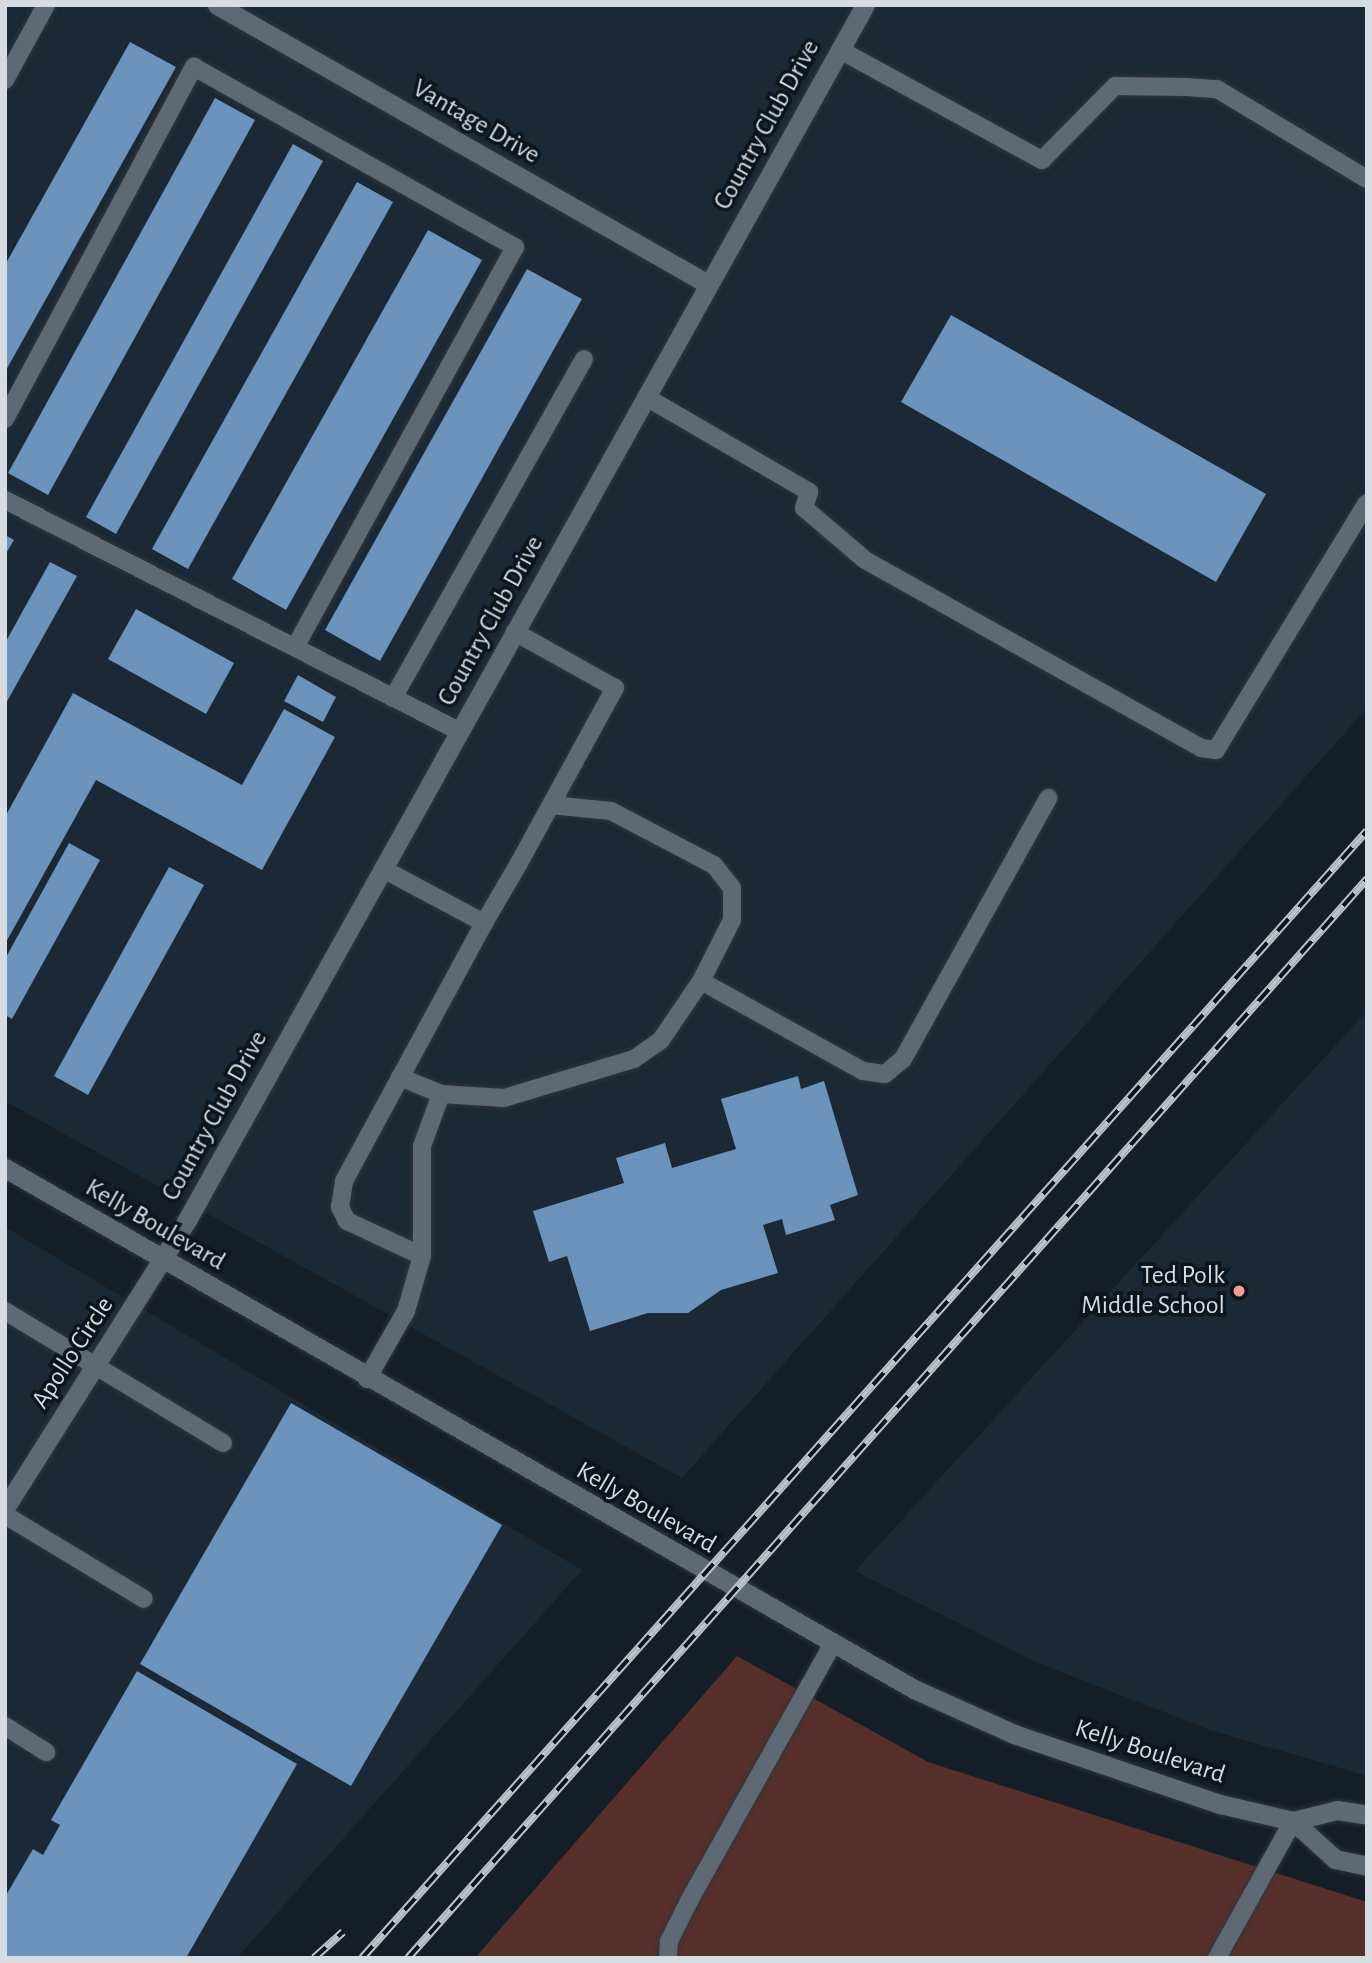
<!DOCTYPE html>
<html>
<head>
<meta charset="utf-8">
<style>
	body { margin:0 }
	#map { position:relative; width:1372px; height:1963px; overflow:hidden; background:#151d26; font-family:"Alegreya Sans",sans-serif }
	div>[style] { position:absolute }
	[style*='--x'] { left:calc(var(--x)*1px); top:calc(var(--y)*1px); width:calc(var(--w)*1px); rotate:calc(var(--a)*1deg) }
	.built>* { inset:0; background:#1b2835 }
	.green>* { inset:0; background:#57302b }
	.building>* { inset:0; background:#6c93bc }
	.roads { filter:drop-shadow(0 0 2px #31363d) drop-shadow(0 0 2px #31363d) }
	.service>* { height:18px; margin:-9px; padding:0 9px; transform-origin:9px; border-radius:9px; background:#5f6974 }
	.minor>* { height:19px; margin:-9.5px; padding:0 9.5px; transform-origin:9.5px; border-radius:9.5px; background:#5f6974 }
	.tertiary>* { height:19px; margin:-9.5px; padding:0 9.5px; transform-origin:9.5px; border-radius:9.5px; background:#5f6974 }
	.rail>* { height:8px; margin-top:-4px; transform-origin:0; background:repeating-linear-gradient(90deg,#0c141c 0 16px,#bcc3c9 0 32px); box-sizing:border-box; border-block:2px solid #bcc3c9 }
	.dots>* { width:19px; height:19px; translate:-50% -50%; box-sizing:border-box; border:4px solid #0c141c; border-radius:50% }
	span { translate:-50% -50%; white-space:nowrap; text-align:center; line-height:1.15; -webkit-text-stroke:7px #0c141c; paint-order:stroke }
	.street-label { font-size:26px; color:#d6dce2 }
	.poi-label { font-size:26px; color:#d6dce2 }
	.right { translate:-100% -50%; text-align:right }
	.frame { position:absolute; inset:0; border:7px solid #d6dce2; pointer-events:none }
</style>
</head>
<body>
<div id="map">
	<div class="built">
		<div style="clip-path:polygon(5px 5px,1367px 5px,1367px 708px,682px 1478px,5px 1101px)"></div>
		<div style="clip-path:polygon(1367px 1011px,1367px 1776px,1210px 1730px,1038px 1663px,855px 1571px)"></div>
		<div style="clip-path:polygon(5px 1227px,582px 1570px,237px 1958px,5px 1958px)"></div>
	</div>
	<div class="green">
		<div style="clip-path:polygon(737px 1656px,928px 1762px,1367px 1902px,1367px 1958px,475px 1958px)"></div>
	</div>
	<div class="building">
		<div style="clip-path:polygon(130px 42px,176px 67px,5px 372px,5px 265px)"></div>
		<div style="clip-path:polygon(215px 98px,255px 120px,48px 495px,8px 473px)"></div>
		<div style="clip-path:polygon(293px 144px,323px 161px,116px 534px,86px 517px)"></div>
		<div style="clip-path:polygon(357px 182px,393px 202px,188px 569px,152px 549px)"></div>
		<div style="clip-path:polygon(428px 230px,482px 260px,286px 610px,232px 579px)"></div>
		<div style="clip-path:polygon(527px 269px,582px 299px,380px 661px,325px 630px)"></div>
		<div style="clip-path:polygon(951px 315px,1266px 494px,1216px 582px,901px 402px)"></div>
		<div style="clip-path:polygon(5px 535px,14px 540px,5px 555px)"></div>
		<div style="clip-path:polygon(50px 562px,77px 576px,5px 705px,5px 643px)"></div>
		<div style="clip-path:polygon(136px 609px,234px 663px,206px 714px,108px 659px)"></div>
		<div style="clip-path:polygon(298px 675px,336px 697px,323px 722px,284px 701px)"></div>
		<div style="clip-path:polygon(73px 693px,242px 785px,284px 709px,335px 737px,262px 870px,96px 780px,5px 944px,5px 817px)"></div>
		<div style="clip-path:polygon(69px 843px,100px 860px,12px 1019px,5px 1015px,5px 959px)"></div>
		<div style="clip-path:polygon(169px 867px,204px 885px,88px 1095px,54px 1076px)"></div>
		<div style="clip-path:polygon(798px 1076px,801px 1089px,824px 1081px,858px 1195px,830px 1205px,835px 1220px,786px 1235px,782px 1219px,763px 1225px,778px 1273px,721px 1290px,688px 1313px,648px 1313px,590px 1331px,567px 1256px,549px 1262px,533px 1211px,624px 1183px,616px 1158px,665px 1143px,672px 1168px,736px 1149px,721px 1099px)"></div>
		<div style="clip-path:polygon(291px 1403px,502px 1525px,351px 1786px,140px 1664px)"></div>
		<div style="clip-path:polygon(137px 1671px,297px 1764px,186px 1958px,5px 1958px,5px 1897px,33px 1849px,43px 1855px,60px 1825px,51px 1820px)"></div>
	</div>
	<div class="roads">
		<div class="service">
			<div style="--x:840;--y:50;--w:230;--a:28.6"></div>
			<div style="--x:1042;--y:160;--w:104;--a:-45.4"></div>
			<div style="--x:1115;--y:86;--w:71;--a:0.8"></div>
			<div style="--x:1186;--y:87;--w:31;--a:4"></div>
			<div style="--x:1217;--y:89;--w:175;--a:31"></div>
			<div style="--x:5;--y:80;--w:85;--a:-61.3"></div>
			<div style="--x:646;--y:397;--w:189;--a:30.2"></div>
			<div style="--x:809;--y:492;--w:17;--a:107"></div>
			<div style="--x:804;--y:508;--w:80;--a:40.4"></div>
			<div style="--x:865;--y:560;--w:385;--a:29.2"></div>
			<div style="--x:1201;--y:748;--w:15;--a:8"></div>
			<div style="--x:1216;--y:750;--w:289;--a:-58.6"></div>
			<div style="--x:5;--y:419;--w:400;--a:-61.8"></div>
			<div style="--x:194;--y:67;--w:368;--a:29.3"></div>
			<div style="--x:515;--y:247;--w:457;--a:118.8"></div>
			<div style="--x:5;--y:500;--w:509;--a:26.97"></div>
			<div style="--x:393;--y:698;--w:389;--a:-60.6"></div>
			<div style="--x:551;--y:805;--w:60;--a:5.7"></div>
			<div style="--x:611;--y:811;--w:116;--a:27.7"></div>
			<div style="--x:714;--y:865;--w:29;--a:52"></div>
			<div style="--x:732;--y:888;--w:32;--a:90"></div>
			<div style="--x:732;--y:920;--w:68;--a:116.9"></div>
			<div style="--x:383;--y:869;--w:115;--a:28.1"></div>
			<div style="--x:484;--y:923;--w:69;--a:-59.7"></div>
			<div style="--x:519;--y:863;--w:200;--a:-61.3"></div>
			<div style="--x:615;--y:688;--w:115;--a:-150.8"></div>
			<div style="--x:400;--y:1077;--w:44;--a:22.5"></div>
			<div style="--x:441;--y:1094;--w:63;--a:3.6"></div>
			<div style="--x:504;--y:1098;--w:136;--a:-16.7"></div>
			<div style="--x:634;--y:1059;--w:33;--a:-35"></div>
			<div style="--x:661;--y:1040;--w:71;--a:-55.9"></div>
			<div style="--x:701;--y:981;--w:185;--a:29.1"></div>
			<div style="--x:863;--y:1071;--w:22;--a:8"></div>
			<div style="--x:885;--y:1074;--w:23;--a:-40"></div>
			<div style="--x:903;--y:1059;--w:299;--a:-60.9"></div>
			<div style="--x:422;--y:1256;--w:110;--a:-90"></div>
			<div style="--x:422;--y:1146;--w:55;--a:-69.9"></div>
			<div style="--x:5;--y:1311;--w:255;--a:31.2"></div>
			<div style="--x:367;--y:1379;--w:78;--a:-60.2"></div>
			<div style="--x:406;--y:1311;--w:57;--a:-73.8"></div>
			<div style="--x:422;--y:1256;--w:83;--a:-155"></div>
			<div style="--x:347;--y:1221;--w:16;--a:-117"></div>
			<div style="--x:340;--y:1207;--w:26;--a:-81"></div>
			<div style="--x:344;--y:1181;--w:294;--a:-61.5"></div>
			<div style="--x:5;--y:1515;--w:162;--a:31.1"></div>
			<div style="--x:5;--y:1726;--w:49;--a:32.4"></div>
			<div style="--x:668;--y:1958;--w:17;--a:-87"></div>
			<div style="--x:669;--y:1941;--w:45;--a:-63.4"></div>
			<div style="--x:689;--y:1901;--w:293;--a:-60.8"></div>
			<div style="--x:1217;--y:1958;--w:157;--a:-61"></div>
		</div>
		<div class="minor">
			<div style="--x:217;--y:5;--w:565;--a:29.61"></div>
			<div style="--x:5;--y:1508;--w:341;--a:-57.7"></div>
			<div style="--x:187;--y:1220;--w:1391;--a:-60.84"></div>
		</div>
		<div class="tertiary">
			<div style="--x:5;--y:1168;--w:1048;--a:29.82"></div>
			<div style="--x:914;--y:1689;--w:110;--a:24.2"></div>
			<div style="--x:1014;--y:1734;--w:218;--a:18.8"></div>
			<div style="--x:1220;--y:1804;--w:75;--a:13.1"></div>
			<div style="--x:1293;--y:1821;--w:45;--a:-14"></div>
			<div style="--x:1337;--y:1810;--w:30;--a:9"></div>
			<div style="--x:1293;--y:1821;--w:57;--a:42.1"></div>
			<div style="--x:1335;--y:1859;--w:33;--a:12"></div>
		</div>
	</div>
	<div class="rail">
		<div style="--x:314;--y:1958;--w:39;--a:-42"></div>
		<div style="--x:362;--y:1958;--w:1510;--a:-48.28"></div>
		<div style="--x:408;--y:1958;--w:1444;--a:-48.37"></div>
	</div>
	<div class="dots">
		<div style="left:1239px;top:1291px;background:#f59c92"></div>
	</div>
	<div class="street-label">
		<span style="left:476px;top:122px;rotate:30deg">Vantage Drive</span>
		<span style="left:767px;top:125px;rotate:-61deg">Country Club Drive</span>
		<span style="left:491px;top:621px;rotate:-61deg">Country Club Drive</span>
		<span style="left:215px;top:1116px;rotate:-61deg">Country Club Drive</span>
		<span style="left:155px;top:1225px;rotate:30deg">Kelly Boulevard</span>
		<span style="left:73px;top:1353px;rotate:-57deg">Apollo Circle</span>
		<span style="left:646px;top:1508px;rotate:30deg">Kelly Boulevard</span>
		<span style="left:1150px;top:1752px;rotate:18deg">Kelly Boulevard</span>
	</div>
	<div class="poi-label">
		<span class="right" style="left:1225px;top:1291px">Ted Polk<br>Middle School</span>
	</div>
	<div class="frame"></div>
</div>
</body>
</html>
